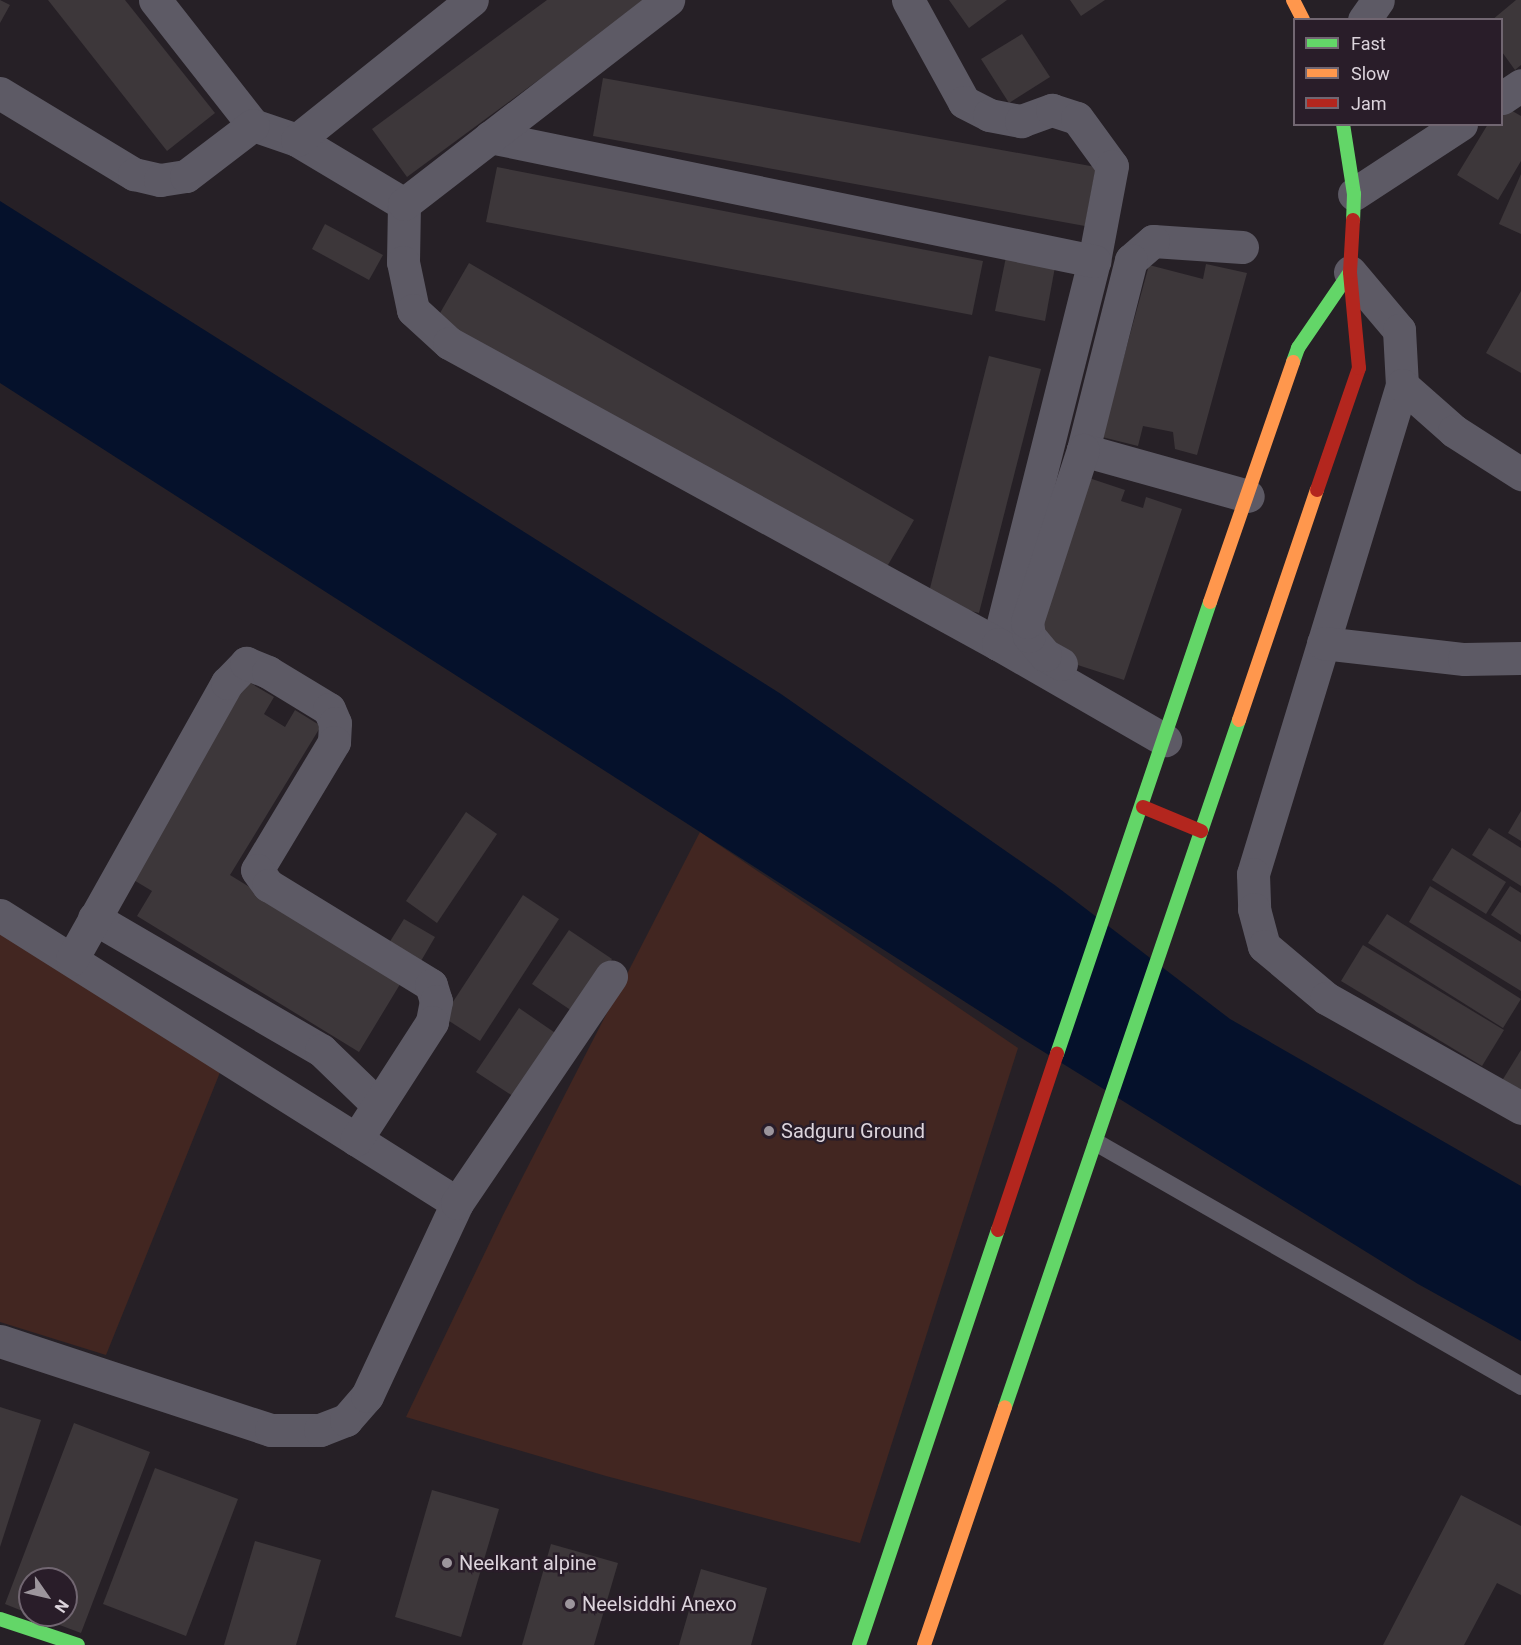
<!DOCTYPE html>
<html>
<head>
<meta charset="utf-8">
<style>
	body { margin:0 }
	#map { position:relative; width:1521px; height:1645px; overflow:hidden; background:#262026; font-family:Roboto,sans-serif }
	div>[style] { position:absolute }
	[style*='--x'] { left:calc(var(--x)*1px); top:calc(var(--y)*1px); width:calc(var(--w)*1px); rotate:calc(var(--a)*1deg) }
	.green>* { inset:0; background:#422621 }
	.water>* { inset:0; background:#05112b }
	.building>* { inset:0; background:#3d373a }
	.lane>* { height:18px; margin:-9px; padding:0 9px; transform-origin:9px; border-radius:9px; background:#5d5a65 }
	.street>* { height:33px; margin:-16.5px; padding:0 16.5px; transform-origin:16.5px; border-radius:16.5px; background:#5d5a65 }
	.fast>* { height:14px; margin:-7px; padding:0 7px; transform-origin:7px; border-radius:7px; background:#63d668 }
	.slow>* { height:14px; margin:-7px; padding:0 7px; transform-origin:7px; border-radius:7px; background:#ff974d }
	.jam>* { height:14px; margin:-7px; padding:0 7px; transform-origin:7px; border-radius:7px; background:#b3261e }
	.dots>* { width:16px; height:16px; translate:-50% -50%; box-sizing:border-box; border:3px solid #291d29; border-radius:50% }
	span { translate:-50% -50%; white-space:nowrap; text-align:center; line-height:1.15; -webkit-text-stroke:5px #291d29; paint-order:stroke }
	.poi-label { font-size:20px; color:#dcd4dc }
	.left { translate:0 -50%; text-align:left }
	.legend { position:absolute; left:1293px; top:18px; width:210px; height:108px; box-sizing:border-box; background:#291d29; border:2px solid #716671; margin:0; padding:8px 10px; list-style:none; font-size:18px; color:#dcd4dc }
	.legend li { display:flex; align-items:center; gap:12px; height:30px }
	.legend b { width:30px; border:2px solid #716671 }
	.north { position:absolute; left:18px; top:1567px; width:60px; height:60px; box-sizing:border-box; background:#291d29; border:2px solid #716671; border-radius:50%; rotate:124deg; font-size:16px; font-weight:700; line-height:24px; text-align:center; color:#dcd4dc }
	.north::after { content:''; display:block; margin:auto; width:21px; height:27px; background:#9c959c; clip-path:polygon(50% 0,100% 100%,50% 72%,0 100%) }
</style>
</head>
<body>
<div id="map">
	<div class="green">
		<div style="clip-path:polygon(700px 832px,1018px 1048px,860px 1543px,606px 1476px,406px 1417px,503px 1215px)"></div>
		<div style="clip-path:polygon(0 914px,227px 1055px,106px 1355px,0 1322px)"></div>
	</div>
	<div class="water">
		<div style="clip-path:polygon(0 201px,781px 694px,1056px 886px,1230px 1019px,1521px 1186px,1521px 1341px,1418px 1284px,1023px 1039px,0 383px)"></div>
	</div>
	<div class="building">
		<div style="clip-path:polygon(0 0,10px 5px,0 23px)"></div>
		<div style="clip-path:polygon(48px 0,125px 0,215px 113px,167px 151px)"></div>
		<div style="clip-path:polygon(547px 0,647px 0,407px 177px,372px 129px)"></div>
		<div style="clip-path:polygon(949px 0,1007px 0,969px 28px)"></div>
		<div style="clip-path:polygon(1070px 0,1105px 0,1081px 16px)"></div>
		<div style="clip-path:polygon(1516px 0,1521px 0,1521px 65px,1515px 70px,1502px 52px,1502px 20px,1492px 20px)"></div>
		<div style="clip-path:polygon(1022px 34px,1050px 77px,1009px 103px,981px 59px)"></div>
		<div style="clip-path:polygon(603px 78px,1096px 167px,1085px 226px,593px 136px)"></div>
		<div style="clip-path:polygon(1502px 105px,1521px 116px,1521px 161px,1498px 200px,1457px 175px,1488px 124px,1502px 124px)"></div>
		<div style="clip-path:polygon(497px 167px,983px 261px,972px 315px,486px 222px)"></div>
		<div style="clip-path:polygon(1521px 174px,1521px 234px,1499px 224px)"></div>
		<div style="clip-path:polygon(325px 224px,383px 255px,369px 280px,312px 249px)"></div>
		<div style="clip-path:polygon(1006px 257px,1055px 267px,1045px 321px,995px 311px)"></div>
		<div style="clip-path:polygon(469px 263px,914px 520px,881px 577px,436px 320px)"></div>
		<div style="clip-path:polygon(1206px 264px,1247px 273px,1197px 455px,1175px 449px,1173px 432px,1143px 426px,1138px 446px,1102px 437px,1149px 265px,1203px 279px)"></div>
		<div style="clip-path:polygon(1521px 291px,1521px 373px,1486px 353px)"></div>
		<div style="clip-path:polygon(989px 356px,1041px 369px,979px 613px,927px 600px)"></div>
		<div style="clip-path:polygon(1089px 478px,1125px 490px,1121px 501px,1143px 508px,1146px 497px,1182px 509px,1124px 680px,1053px 657px,1036px 637px)"></div>
		<div style="clip-path:polygon(247px 681px,274px 697px,264px 714px,285px 727px,295px 710px,321px 726px,230px 875px,402px 981px,359px 1052px,137px 916px,152px 891px,127px 876px)"></div>
		<div style="clip-path:polygon(1521px 811px,1521px 841px,1508px 833px)"></div>
		<div style="clip-path:polygon(466px 812px,497px 834px,437px 923px,406px 901px)"></div>
		<div style="clip-path:polygon(1489px 828px,1521px 848px,1521px 886px,1472px 855px)"></div>
		<div style="clip-path:polygon(1452px 848px,1506px 882px,1486px 914px,1432px 880px)"></div>
		<div style="clip-path:polygon(1430px 886px,1521px 942px,1521px 991px,1409px 922px)"></div>
		<div style="clip-path:polygon(1510px 886px,1521px 893px,1521px 935px,1491px 915px)"></div>
		<div style="clip-path:polygon(523px 895px,559px 919px,480px 1041px,443px 1017px)"></div>
		<div style="clip-path:polygon(1387px 914px,1521px 999px,1503px 1028px,1368px 943px)"></div>
		<div style="clip-path:polygon(404px 919px,435px 937px,421px 961px,389px 943px)"></div>
		<div style="clip-path:polygon(569px 930px,612px 959px,575px 1013px,532px 984px)"></div>
		<div style="clip-path:polygon(1363px 945px,1504px 1030px,1482px 1066px,1341px 981px)"></div>
		<div style="clip-path:polygon(519px 1008px,564px 1039px,522px 1102px,476px 1072px)"></div>
		<div style="clip-path:polygon(1521px 1050px,1521px 1097px,1500px 1084px)"></div>
		<div style="clip-path:polygon(0 1407px,41px 1420px,0 1547px)"></div>
		<div style="clip-path:polygon(74px 1423px,150px 1452px,81px 1633px,33px 1615px,66px 1615px,66px 1579px,30px 1579px,30px 1614px,5px 1604px)"></div>
		<div style="clip-path:polygon(155px 1468px,238px 1499px,186px 1636px,103px 1604px)"></div>
		<div style="clip-path:polygon(432px 1490px,499px 1509px,461px 1637px,395px 1617px)"></div>
		<div style="clip-path:polygon(1461px 1495px,1521px 1526px,1521px 1595px,1497px 1583px,1464px 1645px,1383px 1645px)"></div>
		<div style="clip-path:polygon(255px 1541px,321px 1560px,296px 1645px,224px 1645px)"></div>
		<div style="clip-path:polygon(551px 1544px,618px 1563px,594px 1645px,522px 1645px)"></div>
		<div style="clip-path:polygon(701px 1569px,767px 1588px,751px 1645px,679px 1645px)"></div>
	</div>
	<div class="lane">
		<div style="--x:1097;--y:1143;--w:489;--a:29.8"></div>
	</div>
	<div class="street">
		<div style="--x:155;--y:0;--w:159;--a:51.9"></div>
		<div style="--x:253;--y:125;--w:46;--a:18.8"></div>
		<div style="--x:297;--y:140;--w:125;--a:30.9"></div>
		<div style="--x:908;--y:0;--w:116;--a:61.2"></div>
		<div style="--x:964;--y:102;--w:28;--a:27"></div>
		<div style="--x:989;--y:115;--w:33;--a:11"></div>
		<div style="--x:1021;--y:121;--w:33;--a:-20"></div>
		<div style="--x:1052;--y:110;--w:26;--a:18"></div>
		<div style="--x:1077;--y:118;--w:59;--a:53.9"></div>
		<div style="--x:1112;--y:166;--w:97;--a:100.7"></div>
		<div style="--x:1094;--y:261;--w:395;--a:104.1"></div>
		<div style="--x:1364;--y:20;--w:24;--a:-55"></div>
		<div style="--x:0;--y:93;--w:157;--a:31.2"></div>
		<div style="--x:134;--y:174;--w:27;--a:13"></div>
		<div style="--x:160;--y:180;--w:26;--a:-9"></div>
		<div style="--x:186;--y:176;--w:84;--a:-37.3"></div>
		<div style="--x:1502;--y:98;--w:23;--a:-34"></div>
		<div style="--x:490;--y:137;--w:617;--a:11.6"></div>
		<div style="--x:297;--y:140;--w:224;--a:-38.7"></div>
		<div style="--x:1354;--y:194;--w:128;--a:-33.2"></div>
		<div style="--x:404;--y:204;--w:58;--a:91"></div>
		<div style="--x:403;--y:262;--w:49;--a:78.2"></div>
		<div style="--x:413;--y:310;--w:49;--a:42.5"></div>
		<div style="--x:449;--y:343;--w:626;--a:28.73"></div>
		<div style="--x:998;--y:644;--w:193;--a:29.9"></div>
		<div style="--x:404;--y:204;--w:334;--a:-37.7"></div>
		<div style="--x:1242;--y:247;--w:89;--a:-176.1"></div>
		<div style="--x:1153;--y:241;--w:29;--a:139"></div>
		<div style="--x:1131;--y:260;--w:196;--a:104.2"></div>
		<div style="--x:1083;--y:450;--w:171;--a:15.6"></div>
		<div style="--x:1350;--y:272;--w:76;--a:49.8"></div>
		<div style="--x:1399;--y:330;--w:55;--a:86.9"></div>
		<div style="--x:1402;--y:385;--w:511;--a:106.95"></div>
		<div style="--x:1253;--y:874;--w:35;--a:88"></div>
		<div style="--x:1254;--y:909;--w:38;--a:75"></div>
		<div style="--x:1264;--y:946;--w:81;--a:40"></div>
		<div style="--x:1326;--y:998;--w:224;--a:29.4"></div>
		<div style="--x:1402;--y:385;--w:69;--a:41.5"></div>
		<div style="--x:1454;--y:431;--w:80;--a:32.7"></div>
		<div style="--x:1323;--y:643;--w:142;--a:6.5"></div>
		<div style="--x:1464;--y:659;--w:57;--a:-1"></div>
		<div style="--x:1061;--y:664;--w:18;--a:-151"></div>
		<div style="--x:1045;--y:655;--w:25;--a:-130"></div>
		<div style="--x:1029;--y:636;--w:14;--a:-98"></div>
		<div style="--x:1027;--y:622;--w:181;--a:-72"></div>
		<div style="--x:0;--y:915;--w:540;--a:32.22"></div>
		<div style="--x:94;--y:918;--w:263;--a:30.2"></div>
		<div style="--x:321;--y:1050;--w:79;--a:44"></div>
		<div style="--x:72;--y:959;--w:317;--a:-60.7"></div>
		<div style="--x:227;--y:683;--w:28;--a:-46"></div>
		<div style="--x:246;--y:663;--w:24;--a:22"></div>
		<div style="--x:268;--y:672;--w:71;--a:31.2"></div>
		<div style="--x:329;--y:709;--w:15;--a:67"></div>
		<div style="--x:335;--y:723;--w:19;--a:93"></div>
		<div style="--x:334;--y:742;--w:149;--a:121"></div>
		<div style="--x:257;--y:870;--w:19;--a:54"></div>
		<div style="--x:268;--y:885;--w:191;--a:31.5"></div>
		<div style="--x:431;--y:985;--w:17;--a:73"></div>
		<div style="--x:436;--y:1001;--w:21;--a:101"></div>
		<div style="--x:432;--y:1022;--w:140;--a:122.8"></div>
		<div style="--x:0;--y:1341;--w:285;--a:18.2"></div>
		<div style="--x:271;--y:1430;--w:49;--a:0"></div>
		<div style="--x:320;--y:1430;--w:28;--a:-21"></div>
		<div style="--x:346;--y:1420;--w:32;--a:-49"></div>
		<div style="--x:367;--y:1396;--w:213;--a:-65"></div>
		<div style="--x:457;--y:1203;--w:274;--a:-55.8"></div>
	</div>
	<div class="fast">
		<div style="--x:1343;--y:124;--w:71;--a:81.1"></div>
		<div style="--x:1354;--y:194;--w:26;--a:92"></div>
		<div style="--x:1293;--y:362;--w:15;--a:-70"></div>
		<div style="--x:1298;--y:348;--w:92;--a:-55.6"></div>
		<div style="--x:1057;--y:1054;--w:477;--a:-71.3"></div>
		<div style="--x:1005;--y:1407;--w:726;--a:-71.19"></div>
		<div style="--x:0;--y:1619;--w:82;--a:18.4"></div>
		<div style="--x:859;--y:1645;--w:438;--a:-71.5"></div>
	</div>
	<div class="slow">
		<div style="--x:1293;--y:0;--w:22;--a:63"></div>
		<div style="--x:1210;--y:602;--w:254;--a:-70.9"></div>
		<div style="--x:1239;--y:720;--w:243;--a:-71.3"></div>
		<div style="--x:924;--y:1645;--w:251;--a:-71.2"></div>
	</div>
	<div class="jam">
		<div style="--x:1317;--y:490;--w:129;--a:-71"></div>
		<div style="--x:1359;--y:368;--w:96;--a:-95.4"></div>
		<div style="--x:1350;--y:272;--w:52;--a:-86.7"></div>
		<div style="--x:1143;--y:807;--w:63;--a:22.5"></div>
		<div style="--x:998;--y:1230;--w:186;--a:-71.5"></div>
	</div>
	<div class="dots">
		<div style="left:769px;top:1131px;background:#9c959c"></div>
		<div style="left:447px;top:1563px;background:#9c959c"></div>
		<div style="left:570px;top:1604px;background:#9c959c"></div>
	</div>
	<div class="poi-label">
		<span class="left" style="left:781px;top:1131px">Sadguru Ground</span>
		<span class="left" style="left:459px;top:1563px">Neelkant alpine</span>
		<span class="left" style="left:582px;top:1604px">Neelsiddhi Anexo</span>
	</div>
	<ul class="legend">
	<li><b style="height:8px;background:#63d668"></b>Fast</li>
	<li><b style="height:8px;background:#ff974d"></b>Slow</li>
	<li><b style="height:8px;background:#b3261e"></b>Jam</li>
	</ul>
	<div class="north">N</div>
</div>
</body>
</html>
